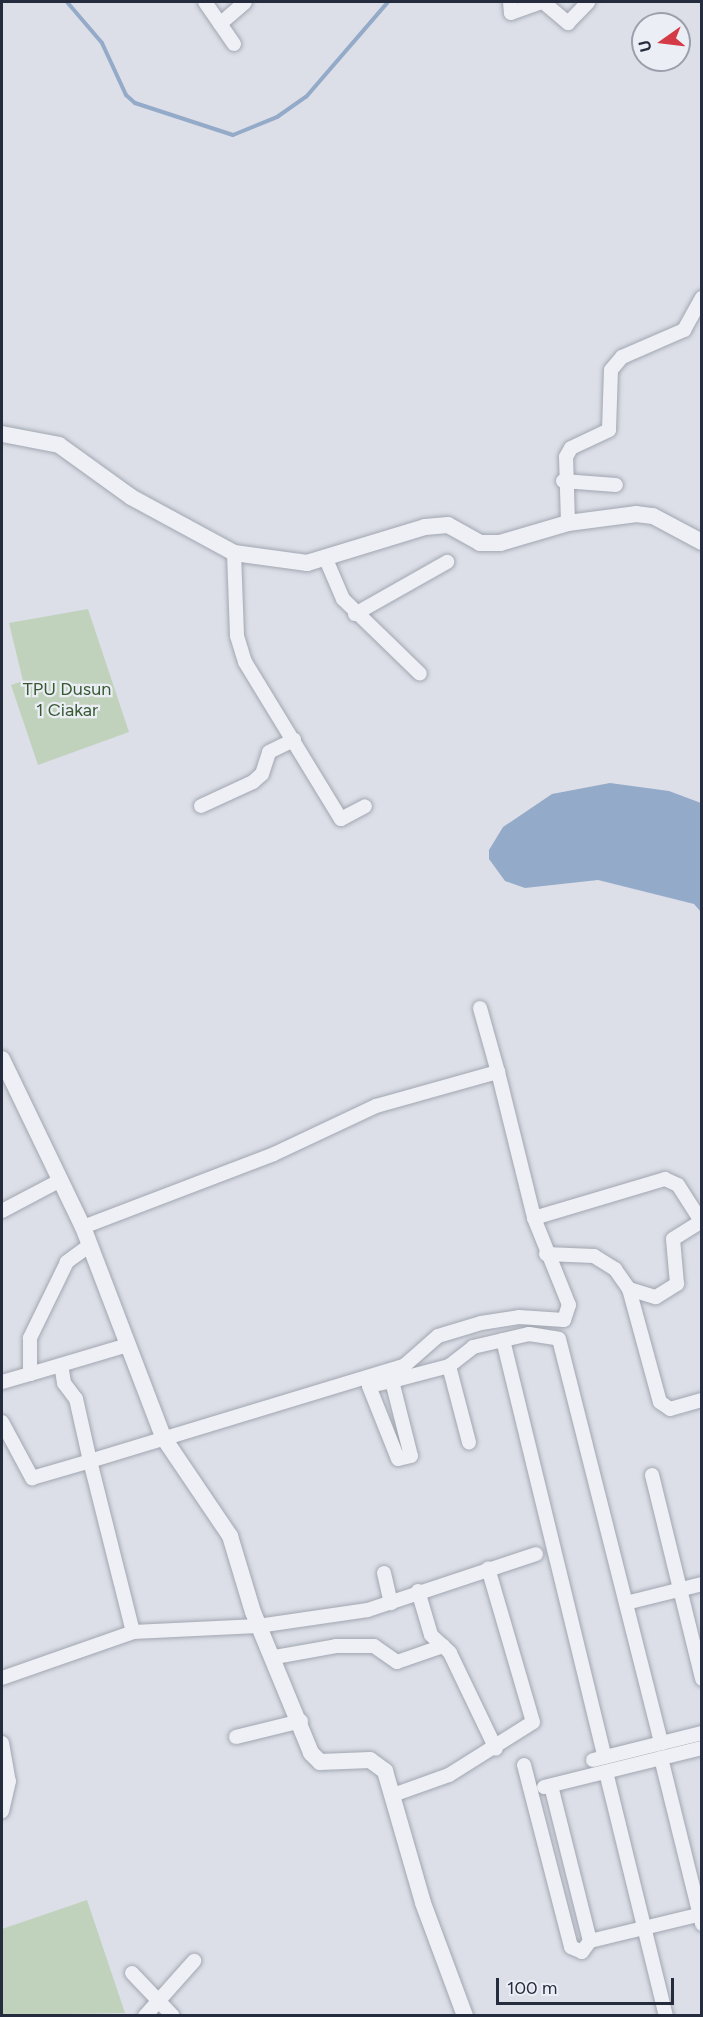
<!DOCTYPE html>
<html>
<head>
<meta charset="utf-8">
<style>
	body { margin:0 }
	#map { position:relative; width:703px; height:2017px; overflow:hidden; background:#dcdfe7; font-family:Figtree,sans-serif }
	div>[style] { position:absolute }
	[style*='--x'] { left:calc(var(--x)*1px); top:calc(var(--y)*1px); width:calc(var(--w)*1px); rotate:calc(var(--a)*1deg) }
	.green>* { inset:0; background:#c0d1bc }
	.water>* { inset:0; background:#94aac9 }
	.stream>* { height:4px; margin:-2px; padding:0 2px; transform-origin:2px; border-radius:2px; background:#94aac9 }
	.roads { filter:drop-shadow(0 0 2px #a1a6b1) drop-shadow(0 0 2px #a1a6b1) }
	.minor>* { height:14px; margin:-7px; padding:0 7px; transform-origin:7px; border-radius:7px; background:#eef0f5 }
	.tertiary>* { height:16px; margin:-8px; padding:0 8px; transform-origin:8px; border-radius:8px; background:#eef0f5 }
	span { translate:-50% -50%; white-space:nowrap; text-align:center; line-height:1.15; -webkit-text-stroke:4.5px #ebeef5; paint-order:stroke }
	.park-label { font-size:18px; color:#375a32 }
	.frame { position:absolute; inset:0; border:3px solid #252c3e; pointer-events:none }
	.north { position:absolute; left:631px; top:12px; width:60px; height:60px; box-sizing:border-box; background:#ebeef5; border:2px solid #9ca0ac; border-radius:50%; rotate:256deg; font-size:16px; font-weight:700; line-height:24px; text-align:center; color:#252c3e }
	.north::after { content:''; display:block; margin:auto; width:21px; height:27px; background:#d43946; clip-path:polygon(50% 0,100% 100%,50% 72%,0 100%) }
	.scale { position:absolute; left:496px; top:1978px; width:178px; height:27px; box-sizing:border-box; border:3px solid #252c3e; border-top:0; padding-left:8px; font-size:18px; line-height:21px; white-space:nowrap; color:#252c3e; -webkit-text-stroke:4px #ebeef5; paint-order:stroke }
</style>
</head>
<body>
<div id="map">
	<div class="green">
		<div style="clip-path:polygon(88px 609px,129px 732px,38px 765px,11px 685px,23px 681px,9px 623px)"></div>
		<div style="clip-path:polygon(87px 1900px,125px 2013px,2px 2015px,2px 1929px)"></div>
	</div>
	<div class="water">
		<div style="clip-path:polygon(610px 783px,669px 791px,701px 803px,701px 912px,694px 904px,598px 880px,525px 888px,505px 881px,489px 859px,489px 850px,503px 827px,552px 794px)"></div>
	</div>
	<div class="stream">
		<div style="--x:67;--y:2;--w:54;--a:49.5"></div>
		<div style="--x:102;--y:43;--w:57;--a:65.2"></div>
		<div style="--x:126;--y:95;--w:12;--a:42"></div>
		<div style="--x:135;--y:103;--w:103;--a:18.1"></div>
		<div style="--x:233;--y:135;--w:48;--a:-22.2"></div>
		<div style="--x:277;--y:117;--w:35;--a:-35"></div>
		<div style="--x:306;--y:97;--w:125;--a:-49.2"></div>
	</div>
	<div class="roads">
		<div class="minor">
			<div style="--x:205;--y:2;--w:51;--a:55.4"></div>
			<div style="--x:510;--y:2;--w:11;--a:85"></div>
			<div style="--x:511;--y:13;--w:32;--a:-20"></div>
			<div style="--x:543;--y:2;--w:33;--a:40"></div>
			<div style="--x:568;--y:23;--w:29;--a:-46"></div>
			<div style="--x:220;--y:24;--w:33;--a:-41"></div>
			<div style="--x:563;--y:481;--w:53;--a:4.3"></div>
			<div style="--x:568;--y:523;--w:66;--a:-91.7"></div>
			<div style="--x:566;--y:457;--w:10;--a:-61"></div>
			<div style="--x:571;--y:448;--w:42;--a:-25.3"></div>
			<div style="--x:609;--y:430;--w:60;--a:-88.1"></div>
			<div style="--x:611;--y:370;--w:17;--a:-50"></div>
			<div style="--x:622;--y:357;--w:68;--a:-23.5"></div>
			<div style="--x:684;--y:330;--w:37;--a:-61"></div>
			<div style="--x:234;--y:553;--w:83;--a:87.9"></div>
			<div style="--x:237;--y:636;--w:27;--a:73"></div>
			<div style="--x:245;--y:662;--w:184;--a:58.6"></div>
			<div style="--x:341;--y:819;--w:27;--a:-28"></div>
			<div style="--x:325;--y:557;--w:46;--a:66.8"></div>
			<div style="--x:343;--y:599;--w:107;--a:44.2"></div>
			<div style="--x:355;--y:614;--w:106;--a:-29.5"></div>
			<div style="--x:201;--y:806;--w:57;--a:-24.8"></div>
			<div style="--x:253;--y:782;--w:12;--a:-42"></div>
			<div style="--x:262;--y:774;--w:23;--a:-72"></div>
			<div style="--x:269;--y:752;--w:28;--a:-26"></div>
			<div style="--x:480;--y:1008;--w:66;--a:74.3"></div>
			<div style="--x:2;--y:1211;--w:64;--a:-27.8"></div>
			<div style="--x:83;--y:1227;--w:204;--a:-20.9"></div>
			<div style="--x:274;--y:1154;--w:113;--a:-25.2"></div>
			<div style="--x:376;--y:1106;--w:127;--a:-15.6"></div>
			<div style="--x:498;--y:1072;--w:150;--a:76.1"></div>
			<div style="--x:90;--y:1245;--w:29;--a:144"></div>
			<div style="--x:67;--y:1262;--w:85;--a:116"></div>
			<div style="--x:30;--y:1338;--w:36;--a:90"></div>
			<div style="--x:30;--y:1374;--w:102;--a:-16.5"></div>
			<div style="--x:546;--y:1254;--w:48;--a:2.4"></div>
			<div style="--x:594;--y:1256;--w:25;--a:32"></div>
			<div style="--x:615;--y:1269;--w:24;--a:55"></div>
			<div style="--x:629;--y:1289;--w:28;--a:17"></div>
			<div style="--x:656;--y:1297;--w:25;--a:-32"></div>
			<div style="--x:677;--y:1284;--w:45;--a:-95.1"></div>
			<div style="--x:673;--y:1239;--w:34;--a:-32"></div>
			<div style="--x:629;--y:1289;--w:117;--a:74.7"></div>
			<div style="--x:660;--y:1402;--w:12;--a:35"></div>
			<div style="--x:670;--y:1409;--w:33;--a:-16"></div>
			<div style="--x:503;--y:1340;--w:429;--a:76.3"></div>
			<div style="--x:449;--y:1366;--w:79;--a:75.3"></div>
			<div style="--x:392;--y:1381;--w:77;--a:75.8"></div>
			<div style="--x:411;--y:1456;--w:13;--a:167"></div>
			<div style="--x:398;--y:1459;--w:79;--a:-111.7"></div>
			<div style="--x:369;--y:1386;--w:24;--a:-12"></div>
			<div style="--x:392;--y:1381;--w:59;--a:-14.7"></div>
			<div style="--x:449;--y:1366;--w:31;--a:-38"></div>
			<div style="--x:473;--y:1347;--w:57;--a:-13.1"></div>
			<div style="--x:529;--y:1334;--w:30;--a:9"></div>
			<div style="--x:559;--y:1339;--w:417;--a:75.8"></div>
			<div style="--x:2;--y:1382;--w:29;--a:-16"></div>
			<div style="--x:2;--y:1422;--w:64;--a:61.8"></div>
			<div style="--x:32;--y:1478;--w:60;--a:-16.3"></div>
			<div style="--x:90;--y:1461;--w:64;--a:-102.7"></div>
			<div style="--x:76;--y:1399;--w:20;--a:-127"></div>
			<div style="--x:64;--y:1383;--w:18;--a:-99"></div>
			<div style="--x:652;--y:1475;--w:210;--a:76.2"></div>
			<div style="--x:384;--y:1573;--w:31;--a:77"></div>
			<div style="--x:418;--y:1591;--w:46;--a:73.5"></div>
			<div style="--x:431;--y:1635;--w:26;--a:43"></div>
			<div style="--x:450;--y:1653;--w:106;--a:64.4"></div>
			<div style="--x:626;--y:1603;--w:78;--a:-14"></div>
			<div style="--x:133;--y:1632;--w:176;--a:-104.1"></div>
			<div style="--x:90;--y:1461;--w:329;--a:-16.9"></div>
			<div style="--x:405;--y:1365;--w:44;--a:-41.3"></div>
			<div style="--x:438;--y:1336;--w:45;--a:-16.8"></div>
			<div style="--x:481;--y:1323;--w:38;--a:-9"></div>
			<div style="--x:519;--y:1317;--w:45;--a:3.8"></div>
			<div style="--x:564;--y:1320;--w:16;--a:-72"></div>
			<div style="--x:569;--y:1305;--w:94;--a:-111.9"></div>
			<div style="--x:534;--y:1218;--w:137;--a:-16.6"></div>
			<div style="--x:665;--y:1179;--w:14;--a:25"></div>
			<div style="--x:678;--y:1185;--w:43;--a:57.4"></div>
			<div style="--x:275;--y:1657;--w:62;--a:-10.2"></div>
			<div style="--x:336;--y:1646;--w:38;--a:0"></div>
			<div style="--x:374;--y:1646;--w:28;--a:35"></div>
			<div style="--x:397;--y:1662;--w:49;--a:-19.2"></div>
			<div style="--x:2;--y:1678;--w:139;--a:-19.3"></div>
			<div style="--x:133;--y:1632;--w:125;--a:-2.7"></div>
			<div style="--x:258;--y:1626;--w:111;--a:-8.3"></div>
			<div style="--x:368;--y:1610;--w:177;--a:-18.4"></div>
			<div style="--x:236;--y:1737;--w:67;--a:-13.8"></div>
			<div style="--x:2;--y:1743;--w:39;--a:80"></div>
			<div style="--x:9;--y:1781;--w:31;--a:103"></div>
			<div style="--x:661;--y:1758;--w:171;--a:76.1"></div>
			<div style="--x:593;--y:1760;--w:112;--a:-13.9"></div>
			<div style="--x:524;--y:1765;--w:188;--a:75.5"></div>
			<div style="--x:571;--y:1947;--w:12;--a:24"></div>
			<div style="--x:582;--y:1952;--w:14;--a:-54"></div>
			<div style="--x:590;--y:1941;--w:160;--a:-104.1"></div>
			<div style="--x:606;--y:1772;--w:251;--a:76.2"></div>
			<div style="--x:544;--y:1787;--w:163;--a:-13.9"></div>
			<div style="--x:393;--y:1795;--w:59;--a:-19.7"></div>
			<div style="--x:449;--y:1775;--w:99;--a:-32.2"></div>
			<div style="--x:533;--y:1722;--w:160;--a:-106.3"></div>
			<div style="--x:590;--y:1941;--w:115;--a:-13.6"></div>
			<div style="--x:132;--y:1973;--w:59;--a:46.4"></div>
			<div style="--x:145;--y:2016;--w:74;--a:-48.3"></div>
		</div>
		<div class="tertiary">
			<div style="--x:2;--y:434;--w:58;--a:10.9"></div>
			<div style="--x:59;--y:445;--w:89;--a:35.8"></div>
			<div style="--x:131;--y:497;--w:117;--a:28.5"></div>
			<div style="--x:234;--y:553;--w:74;--a:7.8"></div>
			<div style="--x:307;--y:563;--w:123;--a:-17"></div>
			<div style="--x:425;--y:527;--w:23;--a:-5"></div>
			<div style="--x:448;--y:525;--w:37;--a:29"></div>
			<div style="--x:480;--y:543;--w:20;--a:0"></div>
			<div style="--x:500;--y:543;--w:71;--a:-16.4"></div>
			<div style="--x:568;--y:523;--w:69;--a:-7.5"></div>
			<div style="--x:636;--y:514;--w:17;--a:7"></div>
			<div style="--x:653;--y:516;--w:55;--a:28"></div>
			<div style="--x:2;--y:1059;--w:187;--a:64.3"></div>
			<div style="--x:83;--y:1227;--w:225;--a:69.1"></div>
			<div style="--x:163;--y:1437;--w:120;--a:55.9"></div>
			<div style="--x:230;--y:1536;--w:79;--a:73.2"></div>
			<div style="--x:253;--y:1612;--w:152;--a:67.6"></div>
			<div style="--x:311;--y:1753;--w:13;--a:45"></div>
			<div style="--x:320;--y:1762;--w:50;--a:-2.3"></div>
			<div style="--x:370;--y:1760;--w:19;--a:36"></div>
			<div style="--x:385;--y:1771;--w:137;--a:73.9"></div>
			<div style="--x:423;--y:1903;--w:121;--a:69.6"></div>
		</div>
	</div>
	<div class="park-label">
		<span style="left:67px;top:700px">TPU Dusun<br>1 Ciakar</span>
	</div>
	<div class="frame"></div>
	<div class="north">U</div>
	<div class="scale">100 m</div>
</div>
</body>
</html>
